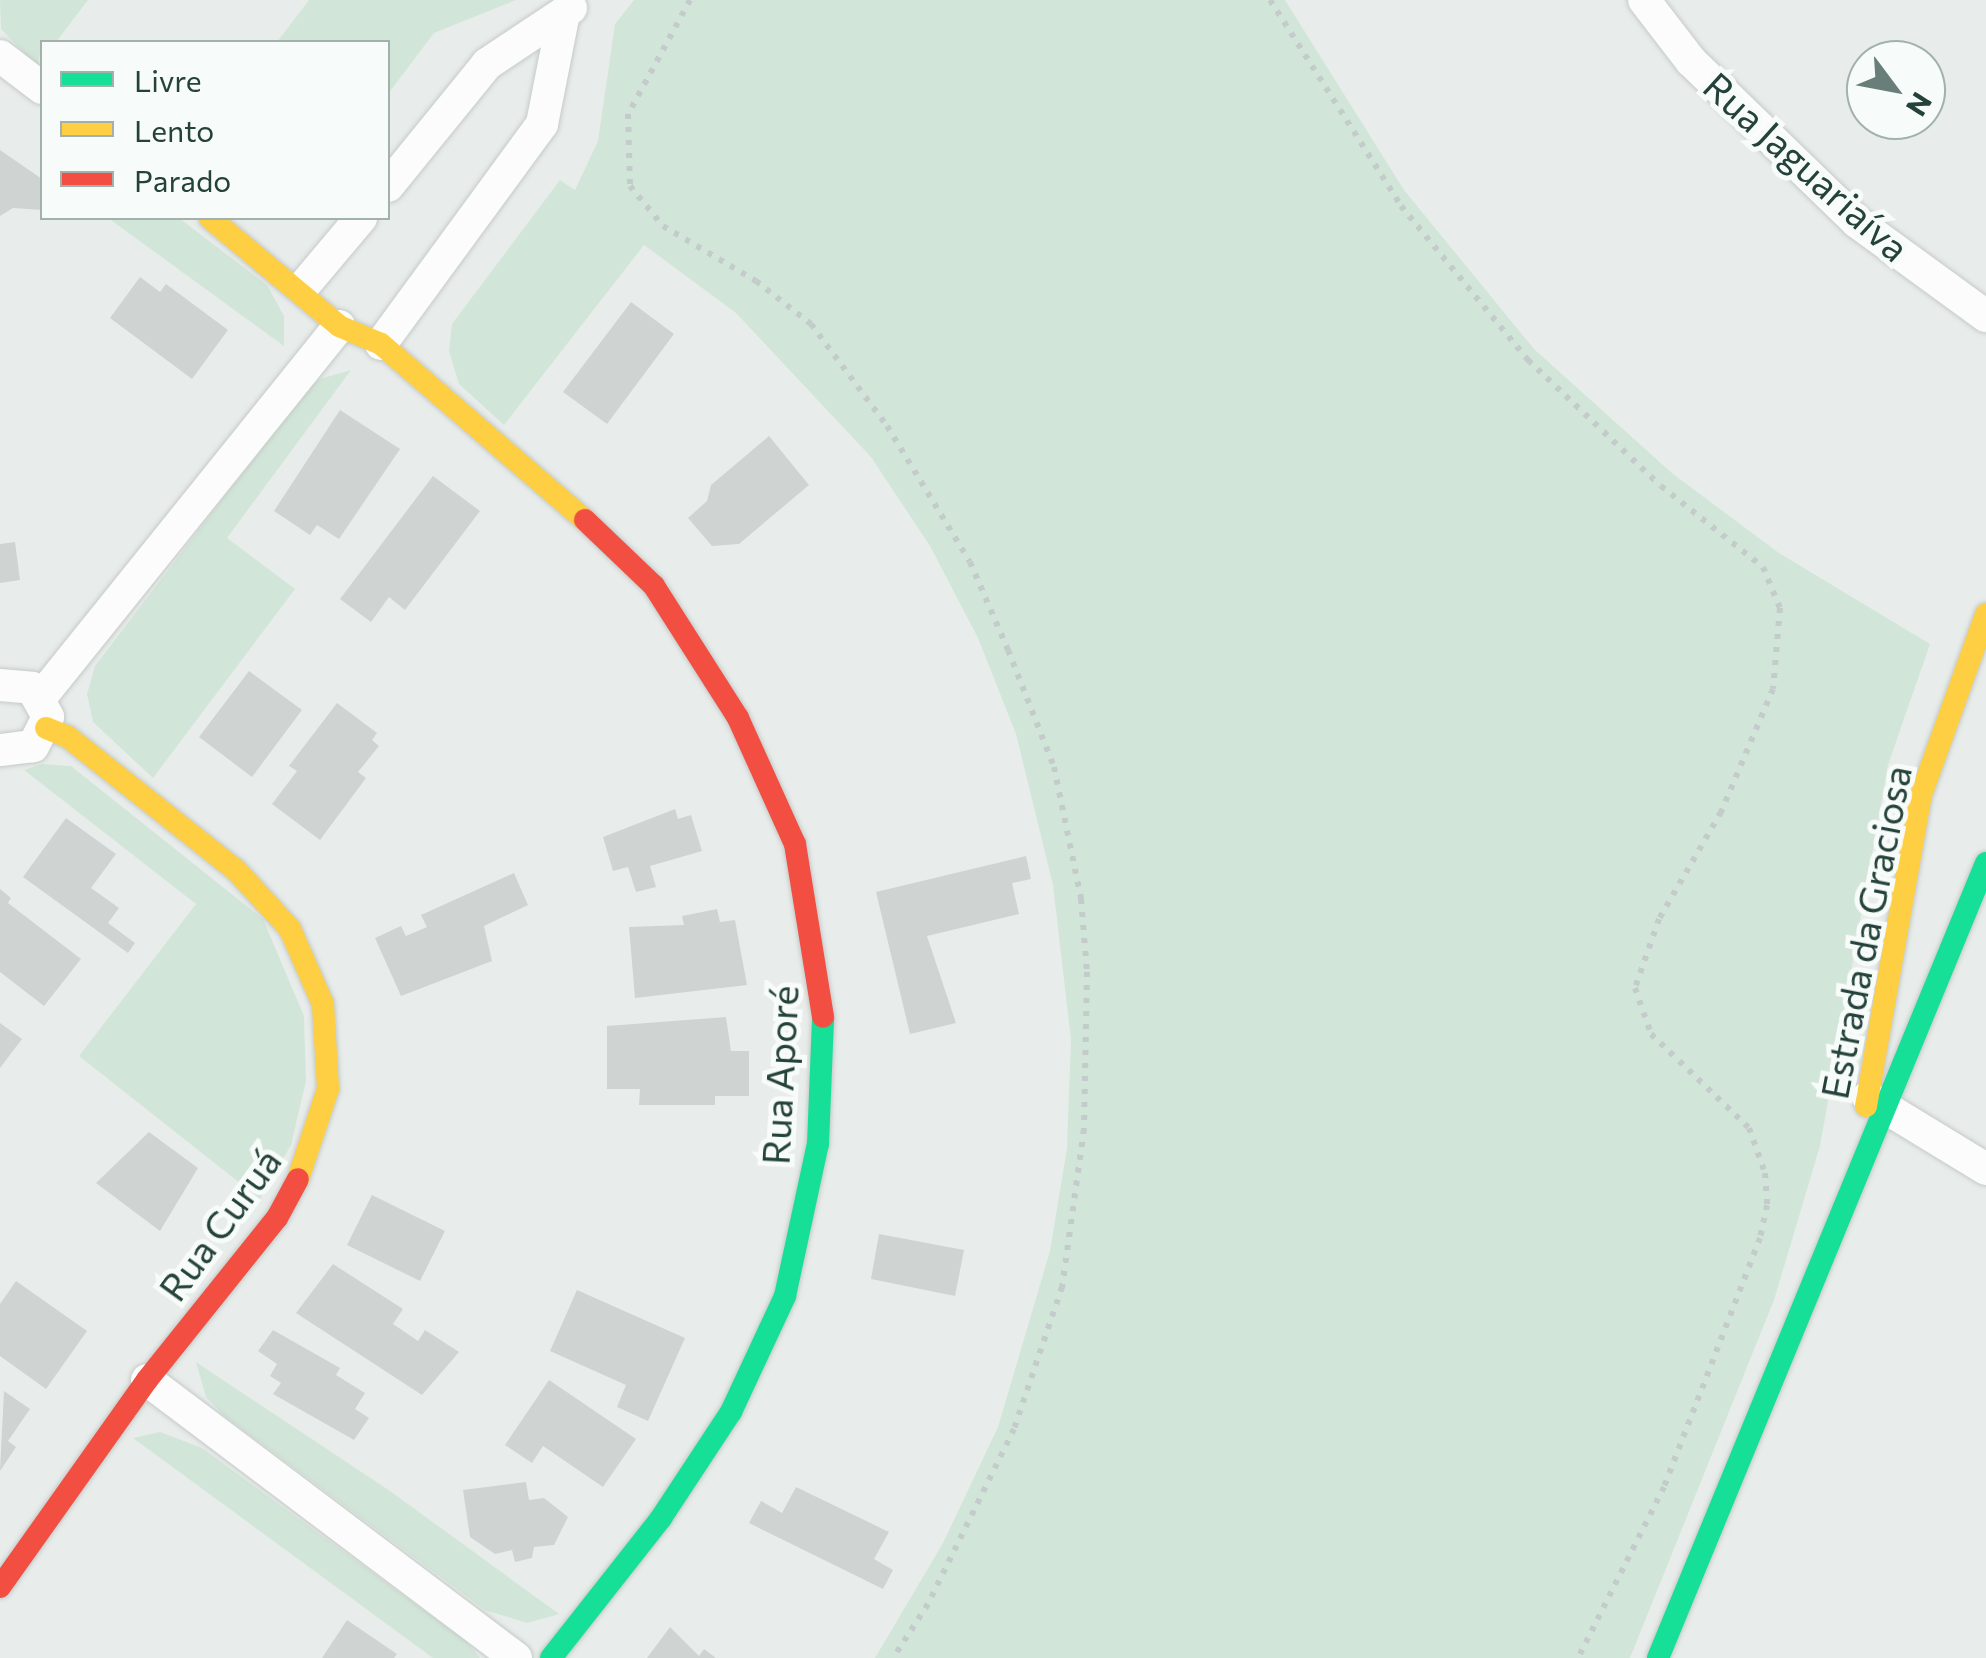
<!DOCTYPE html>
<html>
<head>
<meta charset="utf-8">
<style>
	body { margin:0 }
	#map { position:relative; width:1986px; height:1658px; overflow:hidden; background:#e8edeb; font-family:Commissioner,sans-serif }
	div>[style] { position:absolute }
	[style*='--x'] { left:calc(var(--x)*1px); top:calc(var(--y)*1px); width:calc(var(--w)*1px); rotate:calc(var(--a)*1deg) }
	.green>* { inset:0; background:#d1e6d8 }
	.building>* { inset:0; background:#cfd4d2 }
	.path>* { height:6px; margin-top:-3px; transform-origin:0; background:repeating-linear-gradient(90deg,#c3ccca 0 5px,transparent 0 13px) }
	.roads { filter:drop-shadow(0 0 2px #c5cac8) drop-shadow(0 0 2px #c5cac8) }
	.street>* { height:32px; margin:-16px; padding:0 16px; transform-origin:16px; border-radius:16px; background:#fcfcfc }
	.fast>* { height:22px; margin:-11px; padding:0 11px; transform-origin:11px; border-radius:11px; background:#16e098 }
	.slow>* { height:22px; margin:-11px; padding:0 11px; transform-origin:11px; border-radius:11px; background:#ffcf43 }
	.jam>* { height:22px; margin:-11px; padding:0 11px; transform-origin:11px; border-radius:11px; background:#f24e42 }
	span { translate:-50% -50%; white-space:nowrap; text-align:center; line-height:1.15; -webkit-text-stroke:10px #f7fbf9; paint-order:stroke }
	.street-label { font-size:38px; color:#24423a }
	.legend { position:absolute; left:40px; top:40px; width:350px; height:180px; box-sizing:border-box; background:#f7fbf9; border:2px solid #a3b1ad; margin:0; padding:12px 18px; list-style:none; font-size:30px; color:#24423a }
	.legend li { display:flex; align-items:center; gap:20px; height:50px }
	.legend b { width:50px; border:2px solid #a3b1ad }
	.north { position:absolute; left:1846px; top:40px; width:100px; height:100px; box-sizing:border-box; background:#f7fbf9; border:2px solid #a3b1ad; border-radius:50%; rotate:122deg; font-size:28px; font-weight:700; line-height:40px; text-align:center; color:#24423a }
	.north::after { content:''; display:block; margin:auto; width:35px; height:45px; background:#697e78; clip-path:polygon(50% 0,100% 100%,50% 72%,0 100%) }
</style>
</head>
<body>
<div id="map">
	<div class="green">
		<div style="clip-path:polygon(0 0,88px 0,56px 42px,42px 42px,38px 67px,1px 29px)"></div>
		<div style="clip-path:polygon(309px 0,516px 0,434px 33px,388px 94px,388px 42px,277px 42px)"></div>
		<div style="clip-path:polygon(634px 0,1285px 0,1404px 190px,1534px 349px,1673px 474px,1779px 553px,1930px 644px,1888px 765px,1820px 1146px,1774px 1300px,1630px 1658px,875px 1658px,943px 1543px,998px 1427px,1050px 1251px,1067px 1148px,1071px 1040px,1053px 885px,1016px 734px,978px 638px,930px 546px,871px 457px,736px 313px,644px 245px,504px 425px,459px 384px,449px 351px,452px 324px,560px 180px,575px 190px,598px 141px,615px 24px)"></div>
		<div style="clip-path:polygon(108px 218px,179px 218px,267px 285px,284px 316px,284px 346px)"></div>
		<div style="clip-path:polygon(351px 370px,227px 538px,295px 589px,153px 778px,93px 722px,87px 694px,95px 666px,305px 391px,320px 379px)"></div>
		<div style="clip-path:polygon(42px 764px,71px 766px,263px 919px,304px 1016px,306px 1081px,291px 1145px,260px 1199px,79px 1056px,196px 904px,24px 770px)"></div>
		<div style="clip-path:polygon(196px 1362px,390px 1491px,559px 1614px,527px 1623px,485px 1610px,223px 1415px,206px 1397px)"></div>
		<div style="clip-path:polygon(160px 1432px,202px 1448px,466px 1641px,480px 1658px,433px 1658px,133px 1438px)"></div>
	</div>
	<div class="building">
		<div style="clip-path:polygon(0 150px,42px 179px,42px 210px,13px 208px,0 216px)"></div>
		<div style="clip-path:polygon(140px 277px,160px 292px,166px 284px,228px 330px,192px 379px,110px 318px)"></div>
		<div style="clip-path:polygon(631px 302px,674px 334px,607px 424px,563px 392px)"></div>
		<div style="clip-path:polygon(340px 410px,400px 449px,339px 539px,317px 525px,310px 535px,274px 511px)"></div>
		<div style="clip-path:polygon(769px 436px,809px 485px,739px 544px,712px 546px,688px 518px,707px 501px,711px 485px)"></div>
		<div style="clip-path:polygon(433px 476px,480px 511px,405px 610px,389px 597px,371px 622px,340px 599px)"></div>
		<div style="clip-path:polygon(15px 542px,20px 580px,0 583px,0 544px)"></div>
		<div style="clip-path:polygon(249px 671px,302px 710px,252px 777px,199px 737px)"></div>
		<div style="clip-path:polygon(337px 703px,377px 733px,372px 740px,379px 746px,358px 772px,366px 778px,320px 840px,272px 804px,297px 771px,289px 766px)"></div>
		<div style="clip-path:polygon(675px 809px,678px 819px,691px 815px,702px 851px,650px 866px,656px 887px,636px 892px,628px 867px,613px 871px,603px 837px)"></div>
		<div style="clip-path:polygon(66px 818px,116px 854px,91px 888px,119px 908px,108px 923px,135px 943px,128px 953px,23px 877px)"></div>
		<div style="clip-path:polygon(1026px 856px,1031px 879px,1012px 883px,1019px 914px,927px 936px,956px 1023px,910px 1034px,876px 892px)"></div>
		<div style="clip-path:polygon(514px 873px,528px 905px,484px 926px,492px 961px,401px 996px,375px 938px,401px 926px,406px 936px,427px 927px,421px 915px)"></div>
		<div style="clip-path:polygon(0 889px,11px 898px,8px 903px,81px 959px,44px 1006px,0 972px)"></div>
		<div style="clip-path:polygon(717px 909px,720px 922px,735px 920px,747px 985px,635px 998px,629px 927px,684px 925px,682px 916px)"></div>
		<div style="clip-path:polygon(726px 1017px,731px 1051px,749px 1051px,749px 1096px,715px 1096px,715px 1105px,639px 1105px,640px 1089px,607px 1089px,607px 1026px)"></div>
		<div style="clip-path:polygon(0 1023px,22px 1039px,0 1068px)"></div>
		<div style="clip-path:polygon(149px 1132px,198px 1168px,160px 1231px,96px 1183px)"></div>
		<div style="clip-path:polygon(372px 1195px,445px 1231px,420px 1281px,347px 1245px)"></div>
		<div style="clip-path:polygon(879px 1234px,964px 1250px,955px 1296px,871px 1279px)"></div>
		<div style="clip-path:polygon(333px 1264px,403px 1309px,393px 1324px,418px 1341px,425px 1330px,459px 1352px,422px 1395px,296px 1313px)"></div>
		<div style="clip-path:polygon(16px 1281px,87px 1331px,46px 1389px,0 1356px,0 1304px)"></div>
		<div style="clip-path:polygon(577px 1290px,685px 1338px,648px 1421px,617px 1407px,626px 1385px,550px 1351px)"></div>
		<div style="clip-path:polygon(273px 1330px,340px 1368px,336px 1375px,365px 1393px,355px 1409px,369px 1418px,354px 1440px,273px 1394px,281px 1383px,270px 1376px,277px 1364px,258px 1351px)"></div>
		<div style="clip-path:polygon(549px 1380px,636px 1439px,603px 1487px,543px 1446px,532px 1463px,505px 1445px)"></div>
		<div style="clip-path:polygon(4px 1391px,30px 1409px,8px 1441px,16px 1447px,0 1471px)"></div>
		<div style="clip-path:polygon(526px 1482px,529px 1500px,544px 1498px,568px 1517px,554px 1545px,534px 1547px,532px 1558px,515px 1562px,512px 1550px,495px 1554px,470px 1537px,463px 1490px)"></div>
		<div style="clip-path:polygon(796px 1487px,889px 1532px,874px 1559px,893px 1570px,883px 1589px,749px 1523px,761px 1501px,782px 1513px)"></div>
		<div style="clip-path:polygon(347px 1620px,397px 1654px,394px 1658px,322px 1658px)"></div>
		<div style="clip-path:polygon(670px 1627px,699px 1656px,704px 1649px,716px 1658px,647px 1658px)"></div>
	</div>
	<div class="path">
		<div style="--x:690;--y:0;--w:130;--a:118.5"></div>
		<div style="--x:628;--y:114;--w:72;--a:88.4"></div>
		<div style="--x:630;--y:186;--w:52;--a:50.5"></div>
		<div style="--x:663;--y:226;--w:108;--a:30.6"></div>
		<div style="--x:756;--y:281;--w:70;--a:38"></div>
		<div style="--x:811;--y:324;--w:127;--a:53.3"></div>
		<div style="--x:887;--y:426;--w:159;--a:58.6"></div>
		<div style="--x:970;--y:562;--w:96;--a:66.6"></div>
		<div style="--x:1008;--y:650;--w:126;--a:68.5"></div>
		<div style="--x:1054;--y:767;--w:135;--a:78.4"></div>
		<div style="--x:1081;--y:899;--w:73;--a:85.3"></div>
		<div style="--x:1087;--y:972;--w:157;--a:91.1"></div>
		<div style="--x:1084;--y:1129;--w:160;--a:97.9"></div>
		<div style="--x:1062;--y:1287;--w:150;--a:108.7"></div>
		<div style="--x:1014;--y:1429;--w:195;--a:116.2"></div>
		<div style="--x:928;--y:1604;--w:64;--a:122.9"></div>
		<div style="--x:1270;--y:0;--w:244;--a:57.5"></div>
		<div style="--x:1401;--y:206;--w:200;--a:50.5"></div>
		<div style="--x:1528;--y:360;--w:183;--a:43.5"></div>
		<div style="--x:1661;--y:486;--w:130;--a:38.5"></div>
		<div style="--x:1763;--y:567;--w:44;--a:67.5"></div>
		<div style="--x:1780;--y:608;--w:81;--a:94.9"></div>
		<div style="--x:1773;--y:689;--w:134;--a:112.9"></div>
		<div style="--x:1721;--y:812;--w:124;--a:120.1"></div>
		<div style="--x:1659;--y:919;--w:73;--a:109.2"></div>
		<div style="--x:1635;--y:988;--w:49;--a:70.8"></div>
		<div style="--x:1651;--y:1034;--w:136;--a:43.8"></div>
		<div style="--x:1749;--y:1128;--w:48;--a:70.4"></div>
		<div style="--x:1765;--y:1173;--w:32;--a:86"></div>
		<div style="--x:1767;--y:1205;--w:34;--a:102"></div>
		<div style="--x:1760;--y:1238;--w:267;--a:111.1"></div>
		<div style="--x:1664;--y:1487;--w:191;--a:116.7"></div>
	</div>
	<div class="roads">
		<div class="street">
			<div style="--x:1644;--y:0;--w:77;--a:52.4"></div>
			<div style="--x:1691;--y:61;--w:231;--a:44.1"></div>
			<div style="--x:1857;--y:222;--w:160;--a:36.1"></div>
			<div style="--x:0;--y:56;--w:53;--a:37.3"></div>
			<div style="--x:388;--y:186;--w:157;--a:-50.9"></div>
			<div style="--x:487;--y:64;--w:101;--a:-33.7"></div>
			<div style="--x:302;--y:288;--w:92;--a:-49.9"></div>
			<div style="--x:381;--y:344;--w:273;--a:-53.8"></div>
			<div style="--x:542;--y:124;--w:108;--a:-78.8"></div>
			<div style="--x:0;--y:685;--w:32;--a:5"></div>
			<div style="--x:32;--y:688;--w:33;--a:61"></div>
			<div style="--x:48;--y:717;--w:33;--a:117"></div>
			<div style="--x:33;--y:746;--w:33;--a:173"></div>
			<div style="--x:41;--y:697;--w:476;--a:-51.2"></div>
			<div style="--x:1868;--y:1097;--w:138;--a:31.4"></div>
			<div style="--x:147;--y:1380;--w:462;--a:37"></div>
		</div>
		<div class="fast">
			<div style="--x:551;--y:1658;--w:178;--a:-51.8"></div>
			<div style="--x:661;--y:1518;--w:127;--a:-56.6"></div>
			<div style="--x:731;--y:1412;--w:128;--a:-65"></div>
			<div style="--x:785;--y:1296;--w:156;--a:-77.8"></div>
			<div style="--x:818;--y:1144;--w:127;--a:-87.7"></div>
			<div style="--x:1658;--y:1658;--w:860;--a:-67.58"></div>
		</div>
		<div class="slow">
			<div style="--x:210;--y:218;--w:168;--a:39.9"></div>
			<div style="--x:339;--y:326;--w:46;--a:23.2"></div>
			<div style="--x:381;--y:344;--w:269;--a:40.8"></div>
			<div style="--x:46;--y:728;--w:24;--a:22"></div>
			<div style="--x:68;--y:737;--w:214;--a:38.4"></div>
			<div style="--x:236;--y:870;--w:80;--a:47.5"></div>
			<div style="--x:290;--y:929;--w:82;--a:66.3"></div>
			<div style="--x:323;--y:1004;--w:85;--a:86.6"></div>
			<div style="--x:328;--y:1089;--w:95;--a:108.4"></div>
			<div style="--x:1866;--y:1106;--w:316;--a:-80"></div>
			<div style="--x:1921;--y:795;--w:192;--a:-70.2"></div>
		</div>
		<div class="jam">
			<div style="--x:585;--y:520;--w:95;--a:43.7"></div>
			<div style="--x:654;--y:586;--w:156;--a:57.5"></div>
			<div style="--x:738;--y:718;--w:138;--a:65.7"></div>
			<div style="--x:795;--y:844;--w:175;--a:80.8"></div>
			<div style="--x:0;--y:1587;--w:254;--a:-54.6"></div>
			<div style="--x:147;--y:1380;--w:208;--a:-51.3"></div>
			<div style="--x:277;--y:1218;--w:44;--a:-61.7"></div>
		</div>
	</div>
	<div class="street-label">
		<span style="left:1807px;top:166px;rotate:42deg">Rua Jaguariaíva</span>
		<span style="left:1865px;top:932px;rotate:-79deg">Estrada da Graciosa</span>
		<span style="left:779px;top:1075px;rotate:-87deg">Rua Aporé</span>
		<span style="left:219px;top:1224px;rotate:-54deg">Rua Curuá</span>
	</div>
	<ul class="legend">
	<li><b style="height:12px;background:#16e098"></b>Livre</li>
	<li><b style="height:12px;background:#ffcf43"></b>Lento</li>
	<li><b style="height:12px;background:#f24e42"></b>Parado</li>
	</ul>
	<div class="north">N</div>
</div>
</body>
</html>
